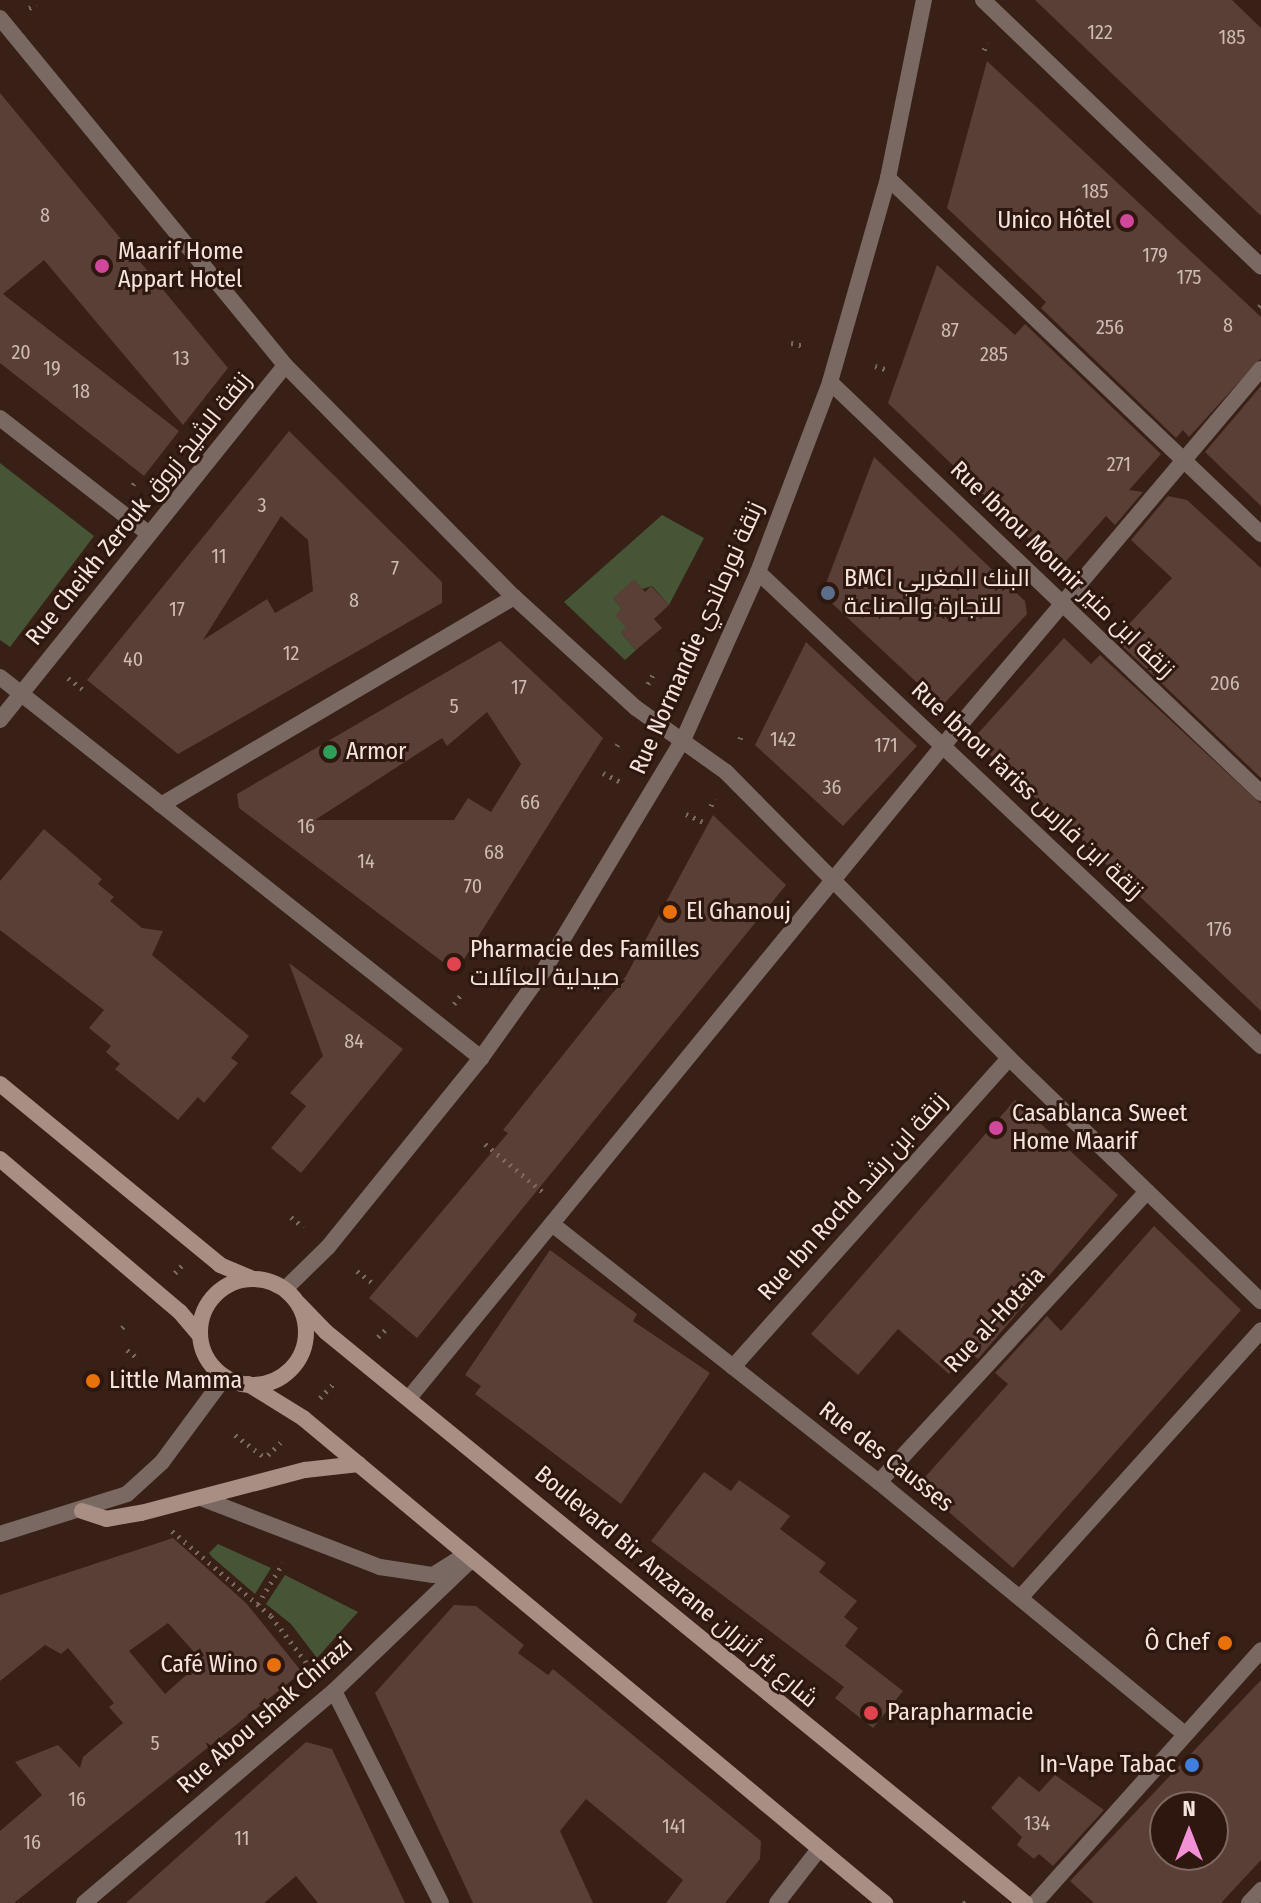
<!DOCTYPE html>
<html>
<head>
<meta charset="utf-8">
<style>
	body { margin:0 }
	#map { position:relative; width:1261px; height:1903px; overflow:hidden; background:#382017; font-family:"Fira Sans Condensed",Cairo,sans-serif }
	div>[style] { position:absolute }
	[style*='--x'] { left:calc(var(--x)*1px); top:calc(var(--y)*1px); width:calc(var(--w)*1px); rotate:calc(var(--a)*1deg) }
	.green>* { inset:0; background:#465536 }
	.building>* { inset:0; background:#593f35 }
	.path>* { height:5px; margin-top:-2.5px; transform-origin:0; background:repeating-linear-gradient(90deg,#7d6760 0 2px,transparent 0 8px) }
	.service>* { height:16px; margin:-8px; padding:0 8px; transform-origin:8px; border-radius:8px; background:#7a6962 }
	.minor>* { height:16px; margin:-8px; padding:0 8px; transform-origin:8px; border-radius:8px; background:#7a6962 }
	.tertiary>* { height:16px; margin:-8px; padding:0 8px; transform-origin:8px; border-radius:8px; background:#7a6962 }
	.secondary>* { height:16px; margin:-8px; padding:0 8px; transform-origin:8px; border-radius:8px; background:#a98e83 }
	.secondary>.ring { margin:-8px; padding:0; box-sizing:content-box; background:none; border:16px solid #a98e83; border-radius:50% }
	.dots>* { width:22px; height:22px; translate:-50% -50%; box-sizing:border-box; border:4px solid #2e170e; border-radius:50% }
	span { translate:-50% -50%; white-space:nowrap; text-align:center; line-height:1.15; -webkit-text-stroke:6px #2e170e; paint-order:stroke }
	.number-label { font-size:20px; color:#cebbb4 }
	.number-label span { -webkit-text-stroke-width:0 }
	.poi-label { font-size:24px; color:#f5e4de }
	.right { translate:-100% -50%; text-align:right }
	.left { translate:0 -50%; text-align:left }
	.street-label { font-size:24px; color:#f5e4de }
	.north { position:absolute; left:1149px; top:1791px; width:80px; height:80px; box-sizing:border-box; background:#2e170e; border:2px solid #7e6961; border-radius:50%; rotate:0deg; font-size:22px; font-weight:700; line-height:32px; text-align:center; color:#f5e4de }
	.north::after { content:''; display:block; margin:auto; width:28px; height:36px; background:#f391d6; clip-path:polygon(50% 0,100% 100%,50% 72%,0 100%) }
</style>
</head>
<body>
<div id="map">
	<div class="green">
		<div style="clip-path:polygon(0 463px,94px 536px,10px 647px,0 640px)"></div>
		<div style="clip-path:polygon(662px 515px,704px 538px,669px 605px,652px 586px,613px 598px,622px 609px,616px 615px,627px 627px,621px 633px,636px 650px,625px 660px,564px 602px)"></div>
		<div style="clip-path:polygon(218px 1544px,271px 1568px,255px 1594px,212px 1557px,209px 1553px)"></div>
		<div style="clip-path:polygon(285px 1575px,358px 1612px,317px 1658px,291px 1624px,266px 1604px)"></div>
	</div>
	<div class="building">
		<div style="clip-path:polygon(1035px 0,1232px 0,1261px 28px,1261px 216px)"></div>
		<div style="clip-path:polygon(987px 61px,1261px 317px,1261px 358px,1189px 437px,1183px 430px,1176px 438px,1041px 308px,1046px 302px,947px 208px)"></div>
		<div style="clip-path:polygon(0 93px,228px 368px,183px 425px,44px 260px,3px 294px,179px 431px,144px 476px,0 363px)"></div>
		<div style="clip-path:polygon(937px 265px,1015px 335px,1025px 324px,1161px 454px,1129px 490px,1143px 492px,1115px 525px,1106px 516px,1060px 568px,888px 403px)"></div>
		<div style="clip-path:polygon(1261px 386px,1261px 506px,1205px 452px)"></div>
		<div style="clip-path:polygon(evenodd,289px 431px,442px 582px,442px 603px,178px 754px,87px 680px,289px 431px,281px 516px,308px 540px,313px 591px,275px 613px,267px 599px,203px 640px,281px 516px)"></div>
		<div style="clip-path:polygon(874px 457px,1025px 601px,1027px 614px,942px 706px,822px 594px)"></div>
		<div style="clip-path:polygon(1168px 496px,1187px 500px,1261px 568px,1261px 778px,1115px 639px,1172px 578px,1131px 540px)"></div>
		<div style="clip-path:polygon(634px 579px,645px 592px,651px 586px,669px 605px,654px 619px,662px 628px,636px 650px,621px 633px,626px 627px,615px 615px,622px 609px,613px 598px)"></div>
		<div style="clip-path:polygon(1064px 638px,1091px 664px,1100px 655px,1261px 804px,1261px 1011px,973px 739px)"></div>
		<div style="clip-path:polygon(evenodd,500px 641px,603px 738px,456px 972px,239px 808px,237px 794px,500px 641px,487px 712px,521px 764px,491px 812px,468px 798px,454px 820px,315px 820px,442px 738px,447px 746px,487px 712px)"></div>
		<div style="clip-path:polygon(806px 642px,917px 746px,843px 826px,755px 745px)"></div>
		<div style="clip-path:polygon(713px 815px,786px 885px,417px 1338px,369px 1298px,508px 1133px,503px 1130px,626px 976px)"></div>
		<div style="clip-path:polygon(44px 829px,102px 879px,98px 884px,114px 897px,110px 901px,142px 928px,163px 931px,152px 955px,249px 1036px,231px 1058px,238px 1063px,204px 1103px,198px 1097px,178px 1120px,115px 1069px,120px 1064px,106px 1052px,111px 1046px,89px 1028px,104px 1010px,0 930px,0 881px)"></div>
		<div style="clip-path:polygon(289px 963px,403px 1049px,301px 1173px,271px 1148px,306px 1106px,290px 1093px,323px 1056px)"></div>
		<div style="clip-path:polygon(1015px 1100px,1118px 1195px,978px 1359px,969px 1351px,949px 1374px,898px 1329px,858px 1375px,811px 1334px)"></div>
		<div style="clip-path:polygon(1154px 1226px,1241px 1310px,1013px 1568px,918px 1485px,1008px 1384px,995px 1373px,1047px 1316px,1061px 1331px)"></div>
		<div style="clip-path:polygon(550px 1250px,637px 1314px,633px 1321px,710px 1373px,621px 1504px,475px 1394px,481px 1386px,465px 1375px)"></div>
		<div style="clip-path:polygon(704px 1472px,731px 1491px,739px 1480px,790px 1516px,780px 1529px,826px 1563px,819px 1572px,857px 1601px,844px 1617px,858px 1628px,845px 1646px,903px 1691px,873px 1728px,835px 1698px,844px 1687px,651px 1541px)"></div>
		<div style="clip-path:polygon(evenodd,173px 1538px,246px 1603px,302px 1672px,14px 1903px,0 1903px,0 1831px,42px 1795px,15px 1762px,58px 1745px,80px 1768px,83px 1757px,123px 1723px,109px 1707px,114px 1703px,68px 1648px,61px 1654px,45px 1645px,0 1681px,0 1595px,173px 1538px,168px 1623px,202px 1661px,165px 1694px,129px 1651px,168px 1623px)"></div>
		<div style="clip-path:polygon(454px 1605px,476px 1606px,524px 1645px,518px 1653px,548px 1675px,553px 1669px,761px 1841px,760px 1859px,725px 1903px,666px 1903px,683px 1880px,586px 1799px,560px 1831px,593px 1903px,473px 1903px,375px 1693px)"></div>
		<div style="clip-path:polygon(evenodd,1261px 1680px,1261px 1860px,1221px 1903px,1094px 1903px,1070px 1881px,1261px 1680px,1165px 1807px,1213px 1807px,1213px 1855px,1165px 1855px,1165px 1807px)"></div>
		<div style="clip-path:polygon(306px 1742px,332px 1749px,405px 1903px,318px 1903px,296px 1876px,264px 1903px,126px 1903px)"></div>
		<div style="clip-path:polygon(1055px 1775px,1104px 1810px,1053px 1866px,1039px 1854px,1034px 1859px,1017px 1845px,1022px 1837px,991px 1808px,1019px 1776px,1039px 1792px)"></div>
	</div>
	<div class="path">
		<div style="--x:29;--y:8;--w:8;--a:-23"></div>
		<div style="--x:984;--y:50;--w:8;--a:-67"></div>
		<div style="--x:1259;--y:307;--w:3;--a:-45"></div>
		<div style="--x:791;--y:343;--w:13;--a:13"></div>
		<div style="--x:875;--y:366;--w:14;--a:17"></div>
		<div style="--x:133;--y:485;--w:6;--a:-59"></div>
		<div style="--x:68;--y:678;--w:18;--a:38"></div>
		<div style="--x:648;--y:684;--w:10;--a:-61"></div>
		<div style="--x:740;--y:739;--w:3;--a:-72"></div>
		<div style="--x:617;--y:746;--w:4;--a:-63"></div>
		<div style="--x:603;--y:773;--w:20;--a:27"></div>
		<div style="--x:711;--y:806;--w:8;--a:-67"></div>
		<div style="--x:686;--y:814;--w:19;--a:25"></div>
		<div style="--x:454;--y:1004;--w:10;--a:-53"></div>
		<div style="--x:485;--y:1144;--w:77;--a:39.7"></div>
		<div style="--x:291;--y:1217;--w:16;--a:40"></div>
		<div style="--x:357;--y:1271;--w:18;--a:38"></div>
		<div style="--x:175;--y:1273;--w:13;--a:-48"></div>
		<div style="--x:122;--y:1328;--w:4;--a:-45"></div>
		<div style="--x:378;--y:1337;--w:10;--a:-45"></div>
		<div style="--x:127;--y:1350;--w:10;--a:37"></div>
		<div style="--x:320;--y:1398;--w:23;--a:-47"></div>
		<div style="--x:235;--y:1435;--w:35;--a:37"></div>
		<div style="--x:268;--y:1455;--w:23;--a:-45"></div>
		<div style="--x:172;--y:1531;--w:130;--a:40.6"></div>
		<div style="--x:271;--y:1616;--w:73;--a:52.8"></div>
		<div style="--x:258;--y:1604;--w:48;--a:-58.6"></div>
		<div style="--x:964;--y:1903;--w:5;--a:-53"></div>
	</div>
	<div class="service">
		<div style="--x:201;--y:1498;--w:192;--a:21.1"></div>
		<div style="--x:380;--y:1567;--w:54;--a:8.6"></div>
		<div style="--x:433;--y:1575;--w:39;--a:-32"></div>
	</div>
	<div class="minor">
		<div style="--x:983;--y:0;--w:385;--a:43.8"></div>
		<div style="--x:0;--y:18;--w:449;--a:50.6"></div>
		<div style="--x:285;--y:365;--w:326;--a:45.4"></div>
		<div style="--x:514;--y:597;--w:165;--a:42.3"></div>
		<div style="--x:636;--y:708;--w:110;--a:35.4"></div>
		<div style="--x:726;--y:772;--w:402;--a:45.3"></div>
		<div style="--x:1009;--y:1058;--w:350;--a:44"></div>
		<div style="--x:888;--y:178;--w:516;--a:43.66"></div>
		<div style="--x:830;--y:382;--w:596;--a:43.64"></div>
		<div style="--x:0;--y:418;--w:189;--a:37.9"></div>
		<div style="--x:758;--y:572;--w:691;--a:43.3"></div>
		<div style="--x:0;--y:677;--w:614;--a:38.38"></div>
		<div style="--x:0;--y:720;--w:455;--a:-51.2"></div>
		<div style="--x:161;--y:805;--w:410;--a:-30.5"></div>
		<div style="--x:552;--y:1224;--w:417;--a:38.3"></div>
		<div style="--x:879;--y:1482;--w:396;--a:39.5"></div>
		<div style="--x:733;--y:1367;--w:414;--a:-48.2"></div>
		<div style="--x:409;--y:1398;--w:870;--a:-50.69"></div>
		<div style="--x:960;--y:725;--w:466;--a:-49.8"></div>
		<div style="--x:879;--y:1482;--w:395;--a:-47.3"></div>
		<div style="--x:1021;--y:1597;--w:359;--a:-48"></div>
		<div style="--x:334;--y:1691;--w:237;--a:63.2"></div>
		<div style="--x:84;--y:1903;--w:328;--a:-40.3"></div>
		<div style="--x:334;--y:1691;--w:191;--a:-43.7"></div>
		<div style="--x:777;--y:1903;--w:68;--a:-52.1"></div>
		<div style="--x:1249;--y:1903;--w:18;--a:-47"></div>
	</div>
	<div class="tertiary">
		<div style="--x:285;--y:1289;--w:60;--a:-44.3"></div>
		<div style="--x:328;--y:1247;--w:243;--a:-51"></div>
		<div style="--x:481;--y:1058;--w:108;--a:-54.4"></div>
		<div style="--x:544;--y:970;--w:269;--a:-58.9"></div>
		<div style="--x:683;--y:740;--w:184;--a:-65.9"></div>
		<div style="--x:758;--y:572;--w:203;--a:-69.2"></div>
		<div style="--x:830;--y:382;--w:212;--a:-74.1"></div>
		<div style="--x:888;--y:178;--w:182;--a:-78.6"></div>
		<div style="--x:0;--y:1534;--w:133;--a:-17.5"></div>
		<div style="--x:127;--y:1494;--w:47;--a:-42.4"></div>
		<div style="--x:162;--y:1462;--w:106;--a:-53.5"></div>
		<div style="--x:1035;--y:1903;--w:339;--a:-48.2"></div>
	</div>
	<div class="secondary">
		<div style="--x:0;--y:1084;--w:285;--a:39.4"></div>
		<div style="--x:220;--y:1265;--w:33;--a:23"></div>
		<div style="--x:0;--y:1159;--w:236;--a:40.4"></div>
		<div style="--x:180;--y:1312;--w:30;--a:50"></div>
		<div class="ring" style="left:200px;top:1279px;width:90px;height:90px"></div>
		<div style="--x:299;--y:1304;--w:39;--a:46"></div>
		<div style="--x:326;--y:1332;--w:903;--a:39.24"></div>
		<div style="--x:248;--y:1384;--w:65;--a:31.7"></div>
		<div style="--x:303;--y:1418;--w:758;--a:39.81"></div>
		<div style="--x:82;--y:1511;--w:25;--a:18"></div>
		<div style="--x:106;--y:1519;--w:36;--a:-10"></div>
		<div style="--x:141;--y:1513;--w:170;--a:-14.7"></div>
		<div style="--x:305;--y:1470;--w:54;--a:-6.3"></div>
	</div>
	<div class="dots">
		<div style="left:1127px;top:221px;background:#d1479c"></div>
		<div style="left:102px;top:266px;background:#d1479c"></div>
		<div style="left:828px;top:593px;background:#5c6f8a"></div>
		<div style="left:330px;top:752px;background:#2e9e5b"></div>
		<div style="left:670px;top:912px;background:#e8710a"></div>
		<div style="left:454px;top:964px;background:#e0444e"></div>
		<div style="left:996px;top:1128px;background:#d1479c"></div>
		<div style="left:93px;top:1381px;background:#e8710a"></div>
		<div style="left:1225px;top:1643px;background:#e8710a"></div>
		<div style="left:274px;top:1665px;background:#e8710a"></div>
		<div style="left:871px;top:1713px;background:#e0444e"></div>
		<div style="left:1192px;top:1765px;background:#3f7fe0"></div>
	</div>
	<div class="number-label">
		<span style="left:1100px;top:32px">122</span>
		<span style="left:1232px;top:37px">185</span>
		<span style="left:1095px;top:191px">185</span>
		<span style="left:45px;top:215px">8</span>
		<span style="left:1155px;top:255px">179</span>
		<span style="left:1189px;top:277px">175</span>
		<span style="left:1228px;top:325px">8</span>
		<span style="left:1110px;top:327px">256</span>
		<span style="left:950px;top:330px">87</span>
		<span style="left:21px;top:352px">20</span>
		<span style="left:994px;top:354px">285</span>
		<span style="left:181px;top:358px">13</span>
		<span style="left:52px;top:368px">19</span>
		<span style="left:81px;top:391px">18</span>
		<span style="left:1119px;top:464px">271</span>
		<span style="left:262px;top:505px">3</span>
		<span style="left:219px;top:556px">11</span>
		<span style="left:395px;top:568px">7</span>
		<span style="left:354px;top:600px">8</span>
		<span style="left:177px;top:609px">17</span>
		<span style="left:291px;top:653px">12</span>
		<span style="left:133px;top:659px">40</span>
		<span style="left:1225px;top:683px">206</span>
		<span style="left:519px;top:687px">17</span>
		<span style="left:454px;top:706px">5</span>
		<span style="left:783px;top:739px">142</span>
		<span style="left:886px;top:745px">171</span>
		<span style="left:832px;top:787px">36</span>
		<span style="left:530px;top:802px">66</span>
		<span style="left:306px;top:826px">16</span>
		<span style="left:494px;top:852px">68</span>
		<span style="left:366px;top:861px">14</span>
		<span style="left:473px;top:886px">70</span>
		<span style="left:1219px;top:929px">176</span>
		<span style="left:354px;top:1041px">84</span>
		<span style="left:155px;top:1743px">5</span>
		<span style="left:77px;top:1799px">16</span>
		<span style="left:1037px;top:1823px">134</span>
		<span style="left:674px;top:1826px">141</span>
		<span style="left:242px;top:1838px">11</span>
		<span style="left:32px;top:1842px">16</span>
	</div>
	<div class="poi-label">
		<span class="right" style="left:1111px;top:221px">Unico Hôtel</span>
		<span class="left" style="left:118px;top:266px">Maarif Home<br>Appart Hotel</span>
		<span class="left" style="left:844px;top:593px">BMCI البنك المغربي<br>للتجارة والصناعة</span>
		<span class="left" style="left:346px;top:752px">Armor</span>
		<span class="left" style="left:686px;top:912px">El Ghanouj</span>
		<span class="left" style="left:470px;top:964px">Pharmacie des Familles<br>صيدلية العائلات</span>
		<span class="left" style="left:1012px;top:1128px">Casablanca Sweet<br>Home Maarif</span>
		<span class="left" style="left:109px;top:1381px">Little Mamma</span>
		<span class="right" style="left:1209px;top:1643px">Ô Chef</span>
		<span class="right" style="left:258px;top:1665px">Café Wino</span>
		<span class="left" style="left:887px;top:1713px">Parapharmacie</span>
		<span class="right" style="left:1176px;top:1765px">In-Vape Tabac</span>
	</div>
	<div class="street-label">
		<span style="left:139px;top:509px;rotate:-51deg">Rue Cheikh Zerouk زنقة الشيخ زروق</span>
		<span style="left:1062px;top:570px;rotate:44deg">Rue Ibnou Mounir زنقة ابن منير</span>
		<span style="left:697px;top:638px;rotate:-66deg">Rue Normandie زنقة نورماندي</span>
		<span style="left:1027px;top:791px;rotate:43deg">Rue Ibnou Fariss زنقة ابن فارس</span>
		<span style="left:853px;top:1197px;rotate:-48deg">Rue Ibn Rochd زنقة ابن رشد</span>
		<span style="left:995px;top:1320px;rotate:-47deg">Rue al-Hotaia</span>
		<span style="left:886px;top:1457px;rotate:38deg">Rue des Causses</span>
		<span style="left:676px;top:1587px;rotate:40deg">Boulevard Bir Anzarane شارع بئر أنزران</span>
		<span style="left:265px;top:1716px;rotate:-41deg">Rue Abou Ishak Chirazi</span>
	</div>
	<div class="north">N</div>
</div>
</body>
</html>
